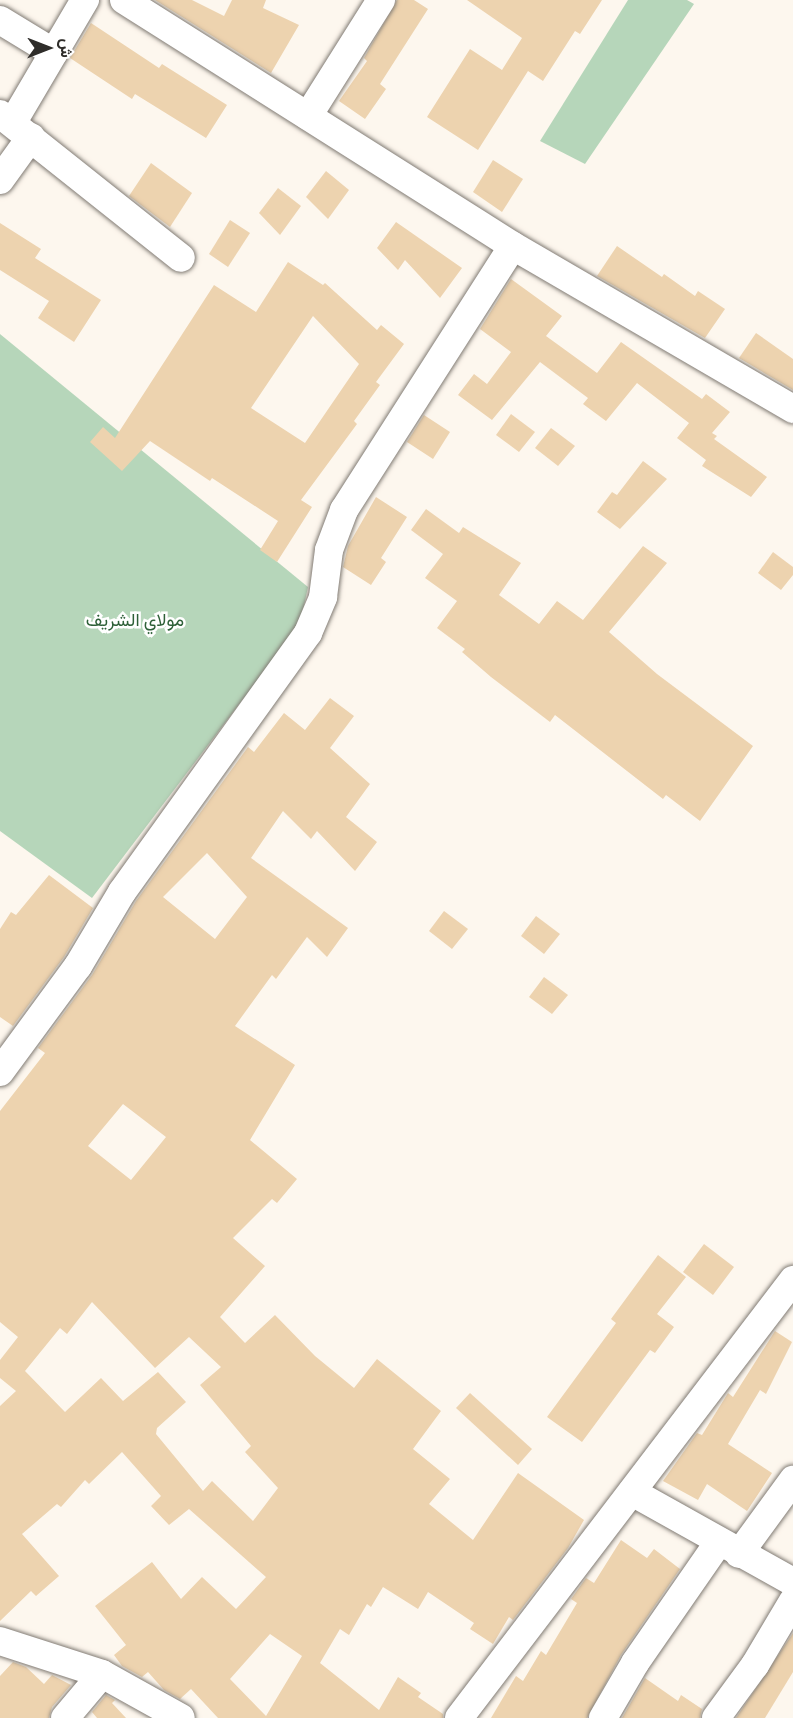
<!DOCTYPE html>
<html>
<head>
<meta charset="utf-8">
<style>
	body { margin:0 }
	#map { position:relative; width:793px; height:1718px; overflow:hidden; background:#fdf7ee; font-family:Signika,Vazirmatn,sans-serif }
	div>[style] { position:absolute }
	[style*='--x'] { left:calc(var(--x)*1px); top:calc(var(--y)*1px); width:calc(var(--w)*1px); rotate:calc(var(--a)*1deg) }
	.green>* { inset:0; background:#b6d6ba }
	.building>* { inset:0; background:#edd3af }
	.roads { filter:drop-shadow(0 0 2px #817b74) drop-shadow(0 0 2px #817b74) }
	.minor>* { height:28px; margin:-14px; padding:0 14px; transform-origin:14px; border-radius:14px; background:#fff }
	span { translate:-50% -50%; white-space:nowrap; text-align:center; line-height:1.15; -webkit-text-stroke:5px #fff; paint-order:stroke }
	.park-label { font-size:18px; color:#2e6038 }
	.north { position:absolute; left:18px; top:18px; width:60px; height:60px; -webkit-text-stroke:4px #fff; paint-order:stroke; rotate:90deg; font-size:16px; font-weight:700; line-height:24px; text-align:center; color:#2f2d2a }
	.north::after { content:''; display:block; margin:auto; width:21px; height:27px; background:#2f2d2a; clip-path:polygon(50% 0,100% 100%,50% 72%,0 100%) }
</style>
</head>
<body>
<div id="map">
	<div class="green">
		<div style="clip-path:polygon(628px 0,687px 0,694px 4px,585px 164px,540px 141px)"></div>
		<div style="clip-path:polygon(0 334px,308px 587px,300px 624px,92px 898px,0 831px)"></div>
	</div>
	<div class="building">
		<div style="clip-path:polygon(155px 0,192px 0,224px 16px,232px 0,266px 0,263px 8px,299px 25px,271px 73px)"></div>
		<div style="clip-path:polygon(397px 0,414px 0,428px 9px,380px 84px,386px 89px,365px 119px,339px 101px,367px 61px,364px 58px)"></div>
		<div style="clip-path:polygon(467px 0,602px 0,580px 34px,575px 31px,543px 81px,528px 71px,478px 150px,427px 117px,470px 49px,502px 70px,522px 38px)"></div>
		<div style="clip-path:polygon(91px 23px,159px 68px,162px 64px,227px 105px,206px 138px,135px 94px,132px 99px,70px 58px)"></div>
		<div style="clip-path:polygon(493px 160px,523px 179px,502px 212px,473px 192px)"></div>
		<div style="clip-path:polygon(151px 163px,192px 193px,170px 227px,129px 196px)"></div>
		<div style="clip-path:polygon(326px 171px,349px 190px,328px 219px,306px 197px)"></div>
		<div style="clip-path:polygon(278px 188px,301px 206px,280px 235px,259px 213px)"></div>
		<div style="clip-path:polygon(230px 220px,250px 233px,228px 267px,209px 254px)"></div>
		<div style="clip-path:polygon(396px 222px,462px 268px,440px 298px,405px 260px,398px 270px,377px 248px)"></div>
		<div style="clip-path:polygon(0 223px,41px 249px,35px 258px,101px 300px,74px 342px,38px 318px,49px 301px,0 270px)"></div>
		<div style="clip-path:polygon(617px 246px,662px 277px,664px 274px,695px 296px,698px 291px,725px 309px,705px 338px,597px 276px)"></div>
		<div style="clip-path:polygon(evenodd,288px 262px,323px 285px,325px 283px,377px 330px,381px 325px,404px 344px,376px 382px,380px 385px,354px 421px,357px 424px,301px 500px,312px 507px,277px 562px,260px 550px,278px 521px,212px 478px,210px 481px,150px 441px,122px 471px,90px 442px,103px 427px,115px 438px,214px 285px,256px 312px,288px 262px,313px 316px,359px 364px,305px 443px,251px 408px,313px 316px)"></div>
		<div style="clip-path:polygon(511px 279px,562px 316px,546px 336px,597px 373px,621px 342px,702px 399px,706px 394px,730px 412px,712px 433px,717px 436px,714px 439px,767px 477px,751px 497px,702px 466px,706px 460px,677px 438px,689px 423px,637px 383px,606px 421px,583px 404px,588px 398px,540px 362px,492px 420px,458px 395px,474px 374px,487px 384px,511px 352px,480px 329px)"></div>
		<div style="clip-path:polygon(756px 333px,793px 359px,793px 390px,739px 358px)"></div>
		<div style="clip-path:polygon(511px 414px,535px 432px,519px 452px,496px 435px)"></div>
		<div style="clip-path:polygon(424px 415px,450px 432px,433px 459px,407px 442px)"></div>
		<div style="clip-path:polygon(551px 428px,575px 446px,558px 466px,535px 448px)"></div>
		<div style="clip-path:polygon(643px 461px,667px 479px,620px 529px,597px 512px,612px 492px,617px 495px)"></div>
		<div style="clip-path:polygon(376px 497px,407px 517px,381px 558px,386px 562px,371px 585px,343px 567px,348px 546px)"></div>
		<div style="clip-path:polygon(426px 509px,459px 533px,463px 527px,521px 563px,499px 595px,539px 624px,557px 601px,583px 620px,643px 546px,667px 563px,609px 632px,657px 674px,753px 746px,700px 821px,666px 795px,663px 799px,555px 715px,550px 722px,491px 677px,462px 652px,465px 649px,437px 628px,457px 601px,425px 578px,443px 554px,411px 530px)"></div>
		<div style="clip-path:polygon(773px 552px,793px 567px,793px 575px,781px 590px,758px 573px)"></div>
		<div style="clip-path:polygon(evenodd,330px 698px,354px 716px,330px 748px,370px 784px,346px 817px,377px 842px,355px 871px,317px 831px,311px 839px,283px 811px,251px 858px,348px 928px,327px 957px,307px 937px,276px 979px,272px 975px,235px 1026px,295px 1065px,250px 1140px,297px 1179px,277px 1203px,272px 1199px,233px 1238px,265px 1266px,220px 1317px,245px 1343px,275px 1315px,315px 1356px,354px 1388px,377px 1359px,441px 1411px,413px 1449px,450px 1479px,429px 1504px,473px 1540px,518px 1473px,584px 1520px,568px 1548px,513px 1620px,509px 1617px,493px 1644px,470px 1629px,474px 1623px,428px 1592px,418px 1609px,383px 1587px,371px 1607px,367px 1604px,349px 1635px,340px 1629px,320px 1663px,379px 1710px,398px 1677px,421px 1693px,418px 1697px,443px 1714px,443px 1718px,218px 1718px,191px 1689px,180px 1699px,164px 1690px,148px 1672px,142px 1677px,122px 1666px,114px 1655px,126px 1645px,95px 1606px,152px 1562px,181px 1599px,202px 1577px,236px 1609px,266px 1577px,189px 1509px,169px 1525px,151px 1506px,161px 1496px,122px 1452px,89px 1484px,85px 1480px,61px 1507px,57px 1504px,22px 1534px,59px 1576px,36px 1596px,31px 1591px,0 1621px,0 1406px,16px 1391px,0 1378px,0 1360px,18px 1337px,0 1322px,0 1111px,45px 1053px,38px 1048px,92px 975px,136px 901px,248px 747px,254px 752px,284px 713px,305px 730px,330px 698px,207px 853px,247px 897px,215px 939px,163px 897px,207px 853px,330px 698px,123px 1104px,166px 1137px,131px 1180px,88px 1146px,123px 1104px,330px 698px,92px 1302px,155px 1368px,189px 1337px,221px 1367px,200px 1385px,251px 1446px,245px 1452px,278px 1488px,253px 1521px,212px 1481px,203px 1491px,156px 1434px,157px 1428px,186px 1402px,158px 1372px,123px 1401px,101px 1378px,65px 1412px,25px 1371px,60px 1328px,67px 1334px,92px 1302px,330px 698px,270px 1634px,302px 1656px,266px 1716px,230px 1679px,270px 1634px)"></div>
		<div style="clip-path:polygon(49px 875px,93px 908px,64px 957px,13px 1026px,0 1017px,0 929px,11px 912px,16px 915px)"></div>
		<div style="clip-path:polygon(444px 911px,468px 929px,452px 949px,429px 931px)"></div>
		<div style="clip-path:polygon(536px 916px,560px 934px,544px 954px,521px 936px)"></div>
		<div style="clip-path:polygon(544px 977px,568px 995px,552px 1014px,529px 997px)"></div>
		<div style="clip-path:polygon(704px 1244px,734px 1267px,713px 1295px,683px 1272px)"></div>
		<div style="clip-path:polygon(658px 1255px,686px 1277px,657px 1314px,674px 1327px,655px 1353px,650px 1350px,582px 1442px,547px 1417px,616px 1323px,611px 1319px)"></div>
		<div style="clip-path:polygon(775px 1331px,792px 1342px,766px 1394px,760px 1390px,728px 1444px,772px 1473px,747px 1511px,707px 1484px,698px 1500px,663px 1481px,697px 1433px,702px 1435px,728px 1393px,733px 1397px)"></div>
		<div style="clip-path:polygon(470px 1393px,532px 1449px,518px 1465px,456px 1408px)"></div>
		<div style="clip-path:polygon(621px 1540px,647px 1558px,654px 1549px,680px 1569px,621px 1655px,587px 1718px,491px 1718px,516px 1676px,523px 1681px,541px 1651px,546px 1655px,577px 1603px,571px 1599px,586px 1578px,594px 1583px)"></div>
		<div style="clip-path:polygon(793px 1633px,793px 1672px,765px 1718px,736px 1718px)"></div>
		<div style="clip-path:polygon(13px 1662px,26px 1667px,44px 1684px,52px 1675px,71px 1685px,52px 1707px,49px 1718px,0 1718px,0 1676px)"></div>
		<div style="clip-path:polygon(645px 1678px,678px 1701px,681px 1695px,702px 1709px,700px 1718px,622px 1718px)"></div>
		<div style="clip-path:polygon(106px 1695px,115px 1700px,112px 1703px,126px 1718px,97px 1718px,92px 1712px)"></div>
	</div>
	<div class="roads">
		<div class="minor">
			<div style="--x:124;--y:0;--w:460;--a:32.3"></div>
			<div style="--x:513;--y:246;--w:324;--a:30.2"></div>
			<div style="--x:0;--y:20;--w:63;--a:31.4"></div>
			<div style="--x:0;--y:114;--w:231;--a:38.5"></div>
			<div style="--x:308;--y:116;--w:137;--a:-57.8"></div>
			<div style="--x:13;--y:122;--w:142;--a:-59.5"></div>
			<div style="--x:0;--y:180;--w:53;--a:-54.2"></div>
			<div style="--x:0;--y:1072;--w:132;--a:-53.7"></div>
			<div style="--x:78;--y:966;--w:86;--a:-59.3"></div>
			<div style="--x:122;--y:892;--w:319;--a:-54.3"></div>
			<div style="--x:308;--y:633;--w:39;--a:-67"></div>
			<div style="--x:323;--y:597;--w:47;--a:-82.7"></div>
			<div style="--x:329;--y:550;--w:43;--a:-69.4"></div>
			<div style="--x:344;--y:510;--w:313;--a:-57.4"></div>
			<div style="--x:632;--y:1492;--w:184;--a:29.2"></div>
			<div style="--x:739;--y:1554;--w:92;--a:-53.9"></div>
			<div style="--x:0;--y:1641;--w:107;--a:17.9"></div>
			<div style="--x:102;--y:1674;--w:90;--a:29.1"></div>
			<div style="--x:65;--y:1718;--w:57;--a:-49.9"></div>
			<div style="--x:459;--y:1718;--w:551;--a:-52.67"></div>
			<div style="--x:603;--y:1718;--w:64;--a:-59.8"></div>
			<div style="--x:635;--y:1663;--w:146;--a:-55.3"></div>
			<div style="--x:716;--y:1718;--w:66;--a:-53.7"></div>
			<div style="--x:755;--y:1665;--w:74;--a:-59.3"></div>
		</div>
	</div>
	<div class="park-label">
		<span style="left:135px;top:620px">مولاي الشريف</span>
	</div>
	<div class="north">ش</div>
</div>
</body>
</html>
